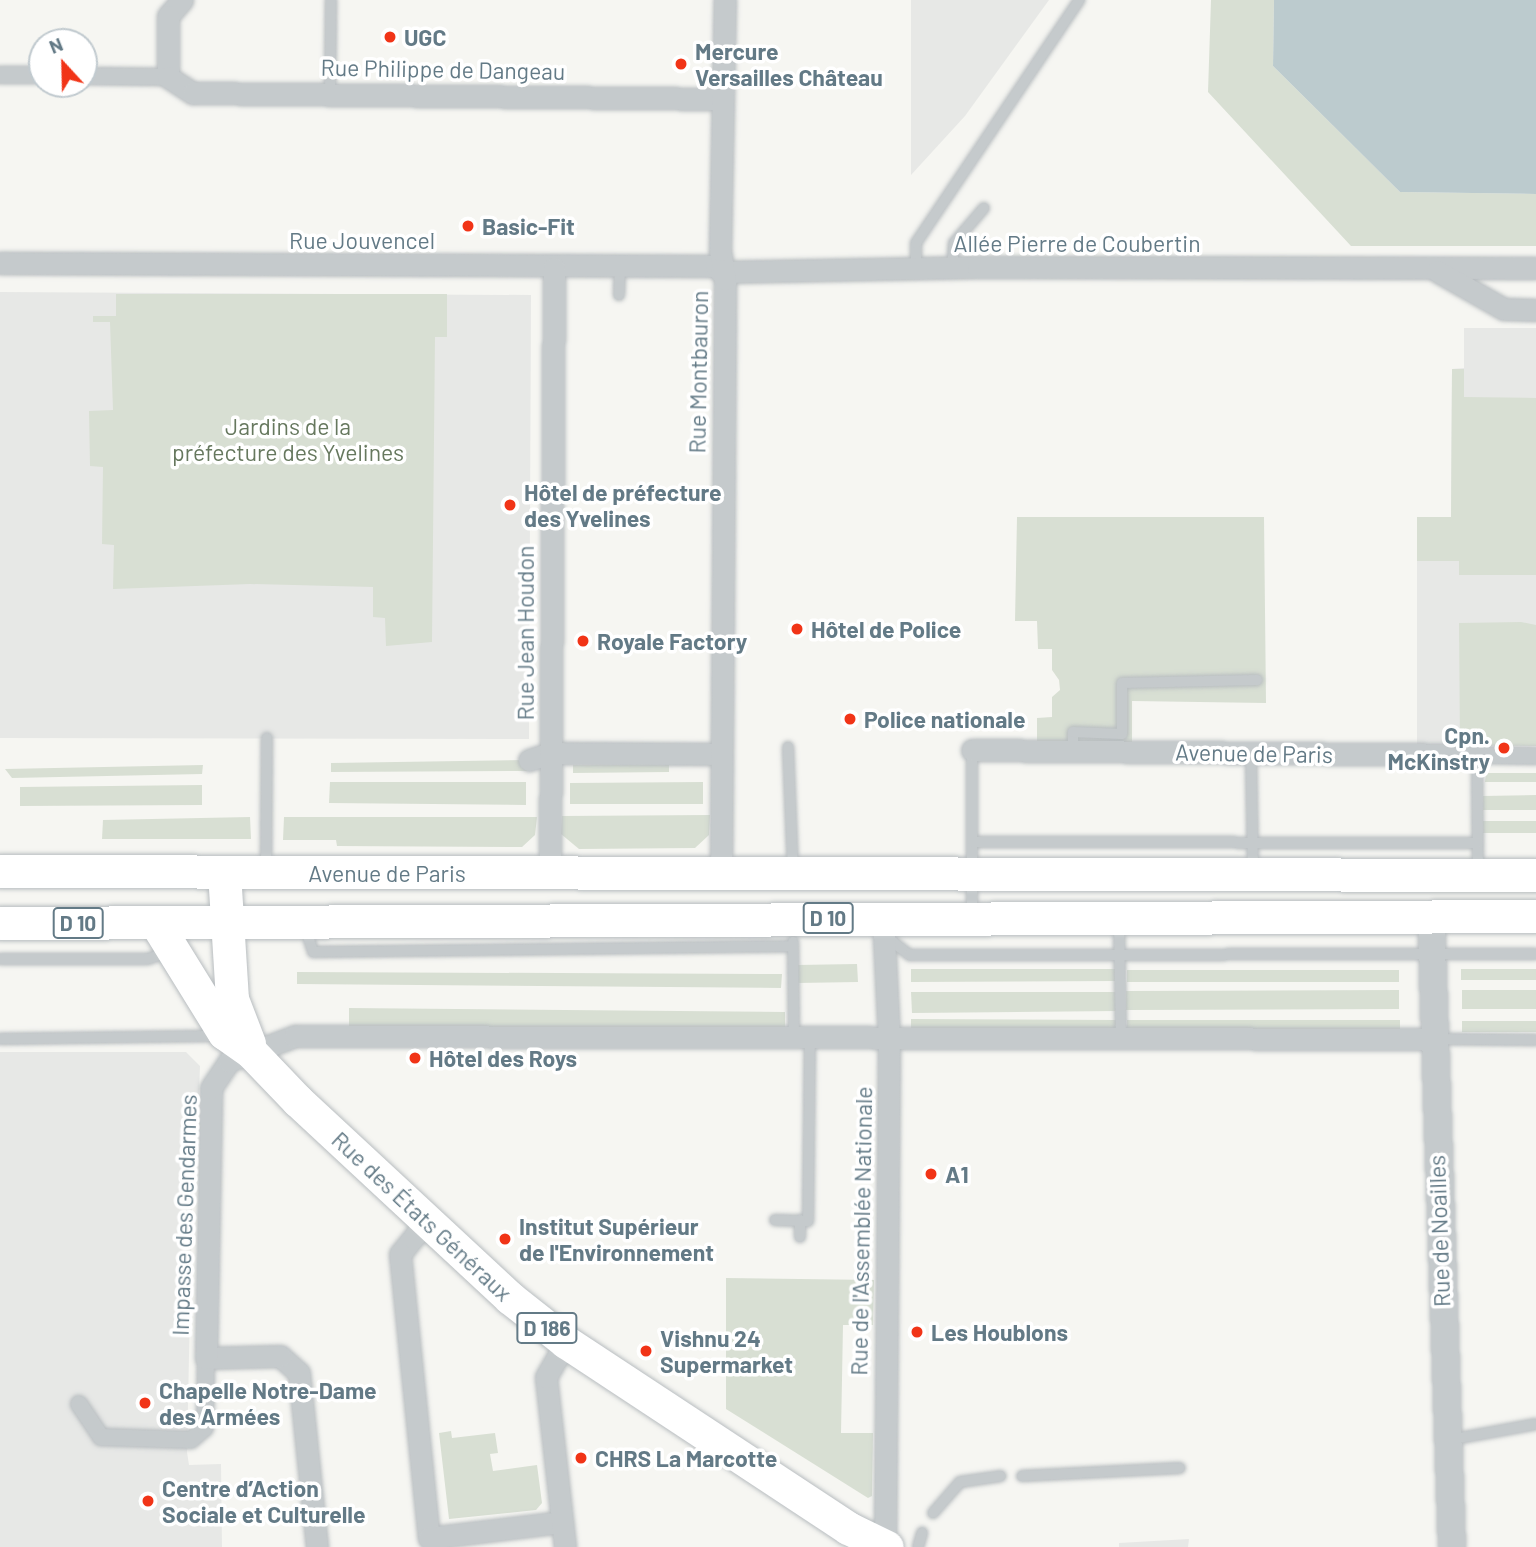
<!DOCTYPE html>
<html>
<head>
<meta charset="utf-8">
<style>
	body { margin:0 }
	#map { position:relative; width:1536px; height:1547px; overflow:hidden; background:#f6f6f2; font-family:Barlow,sans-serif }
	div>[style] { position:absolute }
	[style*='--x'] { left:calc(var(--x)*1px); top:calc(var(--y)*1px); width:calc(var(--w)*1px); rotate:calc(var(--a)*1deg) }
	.built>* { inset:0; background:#e7e8e6 }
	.green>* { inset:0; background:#d8dfd3 }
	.water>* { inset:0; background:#bccbce }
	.roads { filter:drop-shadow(0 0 2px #b8bdc0) drop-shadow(0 0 2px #b8bdc0) }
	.service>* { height:10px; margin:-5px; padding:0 5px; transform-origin:5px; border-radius:5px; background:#c5cacc }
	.pedestrian>* { height:16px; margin:-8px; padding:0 8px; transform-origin:8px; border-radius:8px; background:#c5cacc }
	.minor>* { height:21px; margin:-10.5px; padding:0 10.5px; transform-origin:10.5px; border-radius:10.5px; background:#c5cacc }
	.tertiary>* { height:26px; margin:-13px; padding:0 13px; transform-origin:13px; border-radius:13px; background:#c5cacc }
	.primary>* { height:33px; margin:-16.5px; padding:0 16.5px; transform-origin:16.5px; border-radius:16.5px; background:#fff }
	.dots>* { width:19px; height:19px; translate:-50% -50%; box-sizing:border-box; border:4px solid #fff; border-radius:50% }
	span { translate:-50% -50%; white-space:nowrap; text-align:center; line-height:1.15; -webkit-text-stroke:7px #fff; paint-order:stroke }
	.shield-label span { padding:2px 5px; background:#fff; border:2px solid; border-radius:5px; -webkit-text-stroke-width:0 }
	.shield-label { font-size:21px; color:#637a86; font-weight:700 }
	.poi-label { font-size:23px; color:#637a86; font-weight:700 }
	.left { translate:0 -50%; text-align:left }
	.right { translate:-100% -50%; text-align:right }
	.street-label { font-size:23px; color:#637a86 }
	.park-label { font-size:23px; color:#66785e }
	.north { position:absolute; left:28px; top:28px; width:70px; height:70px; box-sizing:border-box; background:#fff; border:2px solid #c1cacf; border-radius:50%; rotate:338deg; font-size:19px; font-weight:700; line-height:28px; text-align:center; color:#637a86 }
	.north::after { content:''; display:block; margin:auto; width:24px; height:32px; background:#f13417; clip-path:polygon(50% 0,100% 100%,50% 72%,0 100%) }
</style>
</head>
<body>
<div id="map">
	<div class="built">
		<div style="clip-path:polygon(911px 0,1049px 0,965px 116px,911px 175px)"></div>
		<div style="clip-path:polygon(0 292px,531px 295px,529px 739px,0 738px)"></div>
		<div style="clip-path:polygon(1464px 328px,1536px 328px,1536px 746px,1417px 746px,1417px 517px,1451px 517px,1452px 369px,1464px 368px)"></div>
		<div style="clip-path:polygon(0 1052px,186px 1052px,200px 1066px,198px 1115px,194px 1115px,187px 1452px,189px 1465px,221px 1464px,222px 1547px,0 1547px)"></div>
		<div style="clip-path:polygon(1189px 1539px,1188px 1547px,1119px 1547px,1119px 1543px)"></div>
	</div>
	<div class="green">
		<div style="clip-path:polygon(1211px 0,1274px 0,1273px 66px,1400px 192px,1536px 194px,1536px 246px,1351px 246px,1208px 92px)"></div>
		<div style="clip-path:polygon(116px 294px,447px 294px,447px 337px,435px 337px,432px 642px,386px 646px,385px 618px,373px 617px,373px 587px,250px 584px,113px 589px,114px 545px,102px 544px,103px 467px,90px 466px,89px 411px,113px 410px,110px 322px,93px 322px,93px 316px,116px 316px)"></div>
		<div style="clip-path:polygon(1452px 369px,1464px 369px,1464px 397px,1536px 398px,1536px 575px,1459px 575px,1459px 561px,1417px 561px,1417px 517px,1451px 517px)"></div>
		<div style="clip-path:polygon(1017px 517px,1264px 517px,1266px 703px,1132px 701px,1132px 746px,1037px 745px,1037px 718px,1052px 717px,1052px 697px,1060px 690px,1059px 680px,1052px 670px,1052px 649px,1038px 649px,1037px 621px,1015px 621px)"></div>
		<div style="clip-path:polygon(1521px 622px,1536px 625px,1536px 746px,1460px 745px,1459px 623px)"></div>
		<div style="clip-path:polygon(527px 760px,527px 771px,331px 772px,331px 763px)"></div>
		<div style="clip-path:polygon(203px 765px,202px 774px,12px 778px,5px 769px)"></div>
		<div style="clip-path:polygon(573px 765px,669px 765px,669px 772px,573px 773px)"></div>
		<div style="clip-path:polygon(1486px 773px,1536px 773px,1536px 782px,1485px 782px)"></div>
		<div style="clip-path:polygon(330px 782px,526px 782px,526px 805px,329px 803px)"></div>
		<div style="clip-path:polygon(703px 782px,703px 804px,570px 804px,570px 783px)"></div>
		<div style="clip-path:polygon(202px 785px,202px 805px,20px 806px,20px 787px)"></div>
		<div style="clip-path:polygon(1536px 795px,1536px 810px,1483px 810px,1483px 796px)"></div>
		<div style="clip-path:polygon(710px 815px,709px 835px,695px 848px,579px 849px,561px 834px,562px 816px)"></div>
		<div style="clip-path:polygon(250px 817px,251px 839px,102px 839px,103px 820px)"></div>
		<div style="clip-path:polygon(284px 817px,537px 817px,535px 835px,522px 847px,337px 846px,336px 840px,283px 840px)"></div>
		<div style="clip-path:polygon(1483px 821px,1536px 821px,1536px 833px,1483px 833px)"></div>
		<div style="clip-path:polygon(857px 964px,858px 982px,797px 983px,797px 965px)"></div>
		<div style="clip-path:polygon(911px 969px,1116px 969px,1116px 981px,911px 982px)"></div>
		<div style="clip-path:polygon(1461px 969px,1536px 969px,1536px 980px,1461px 980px)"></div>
		<div style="clip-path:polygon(1127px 970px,1399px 970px,1399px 982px,1127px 982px)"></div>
		<div style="clip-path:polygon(297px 972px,782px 974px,781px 988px,297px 984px)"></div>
		<div style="clip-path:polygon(1399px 990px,1399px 1009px,1126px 1010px,1126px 991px)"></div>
		<div style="clip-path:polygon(1462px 990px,1536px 990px,1536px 1009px,1462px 1009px)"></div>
		<div style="clip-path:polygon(911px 992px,1117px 992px,1117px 1011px,912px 1013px)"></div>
		<div style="clip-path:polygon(349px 1008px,785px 1012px,785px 1031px,349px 1027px)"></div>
		<div style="clip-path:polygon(911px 1019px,1116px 1020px,1116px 1031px,911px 1033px)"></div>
		<div style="clip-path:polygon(1127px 1020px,1400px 1020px,1400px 1032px,1127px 1032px)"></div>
		<div style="clip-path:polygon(1462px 1021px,1536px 1021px,1536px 1032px,1462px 1032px)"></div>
		<div style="clip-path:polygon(726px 1278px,874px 1280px,873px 1325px,843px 1325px,841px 1433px,873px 1433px,872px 1496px,868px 1498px,726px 1409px)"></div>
		<div style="clip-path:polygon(451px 1431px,452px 1438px,495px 1433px,498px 1453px,490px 1454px,493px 1471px,537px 1465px,542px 1503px,536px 1510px,449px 1519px,439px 1433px)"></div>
	</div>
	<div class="water">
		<div style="clip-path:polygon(1274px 0,1536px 0,1536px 194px,1400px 192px,1273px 66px)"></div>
	</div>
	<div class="roads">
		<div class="service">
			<div style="--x:330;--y:94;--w:94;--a:-89.4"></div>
			<div style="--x:952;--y:271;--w:28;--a:-86"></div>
			<div style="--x:954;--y:243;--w:46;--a:-49.4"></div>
			<div style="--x:916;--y:272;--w:29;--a:-90"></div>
			<div style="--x:916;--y:243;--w:293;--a:-56.1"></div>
			<div style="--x:619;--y:295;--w:28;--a:-88"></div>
			<div style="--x:788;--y:747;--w:124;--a:87.7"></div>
			<div style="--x:972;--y:750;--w:165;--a:90"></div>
			<div style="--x:1073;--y:751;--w:19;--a:-90"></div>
			<div style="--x:1073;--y:732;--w:49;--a:2.3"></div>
			<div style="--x:1122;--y:734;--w:51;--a:-90"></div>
			<div style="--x:1122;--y:683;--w:135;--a:-1.3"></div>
			<div style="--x:1251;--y:754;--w:118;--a:89"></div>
			<div style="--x:1477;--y:755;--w:116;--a:89.5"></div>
			<div style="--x:973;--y:842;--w:504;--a:0.11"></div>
			<div style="--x:266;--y:869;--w:131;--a:-89.6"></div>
			<div style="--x:1119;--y:923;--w:116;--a:89"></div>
			<div style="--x:305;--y:927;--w:26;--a:72"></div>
			<div style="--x:313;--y:952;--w:480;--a:-0.7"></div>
			<div style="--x:884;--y:935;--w:33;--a:38"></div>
			<div style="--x:910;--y:955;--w:626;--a:-0.09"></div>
			<div style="--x:793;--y:942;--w:96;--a:89.4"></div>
			<div style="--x:0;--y:959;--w:148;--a:0"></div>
			<div style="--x:148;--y:959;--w:20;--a:-20"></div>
			<div style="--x:0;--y:1039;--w:221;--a:-0.8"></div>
			<div style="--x:1435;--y:1039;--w:101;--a:0.6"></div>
			<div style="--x:775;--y:1220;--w:33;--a:2"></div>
			<div style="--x:808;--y:1221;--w:182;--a:-89.4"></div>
			<div style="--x:800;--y:1220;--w:17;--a:90"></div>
			<div style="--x:1449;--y:1440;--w:88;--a:-10.4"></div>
			<div style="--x:1022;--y:1476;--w:158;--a:-2.9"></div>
			<div style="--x:933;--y:1513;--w:41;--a:-48.9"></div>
			<div style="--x:960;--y:1482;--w:41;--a:-8.3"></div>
			<div style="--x:918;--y:1547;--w:15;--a:-74"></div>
		</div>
		<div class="pedestrian">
			<div style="--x:0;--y:75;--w:42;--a:0"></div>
			<div style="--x:84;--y:76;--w:84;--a:0.7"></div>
			<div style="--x:1477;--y:755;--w:59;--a:1"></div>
			<div style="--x:79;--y:1404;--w:40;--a:56"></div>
			<div style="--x:101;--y:1437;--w:90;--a:1.9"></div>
			<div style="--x:191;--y:1440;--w:18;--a:-41"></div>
			<div style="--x:205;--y:1428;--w:70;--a:-89.2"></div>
		</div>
		<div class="minor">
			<div style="--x:182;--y:0;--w:21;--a:131"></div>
			<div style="--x:168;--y:16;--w:61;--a:90"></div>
			<div style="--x:168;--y:77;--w:30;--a:33"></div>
			<div style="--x:193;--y:93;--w:529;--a:0.65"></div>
			<div style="--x:0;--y:263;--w:716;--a:0.24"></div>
			<div style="--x:716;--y:266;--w:8;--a:50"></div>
			<div style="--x:721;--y:272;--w:257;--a:-1.1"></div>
			<div style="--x:978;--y:267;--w:558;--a:0.1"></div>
			<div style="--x:1437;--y:271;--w:77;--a:29.6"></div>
			<div style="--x:1504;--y:309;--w:32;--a:2"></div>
			<div style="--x:972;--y:750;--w:505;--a:0.57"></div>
			<div style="--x:529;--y:760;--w:22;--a:-18"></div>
			<div style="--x:550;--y:753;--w:171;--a:0.3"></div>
			<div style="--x:721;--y:872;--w:593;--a:-89.61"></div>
			<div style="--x:725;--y:279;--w:29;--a:-100"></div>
			<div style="--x:720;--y:250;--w:250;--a:-88.9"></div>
			<div style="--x:550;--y:873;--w:605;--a:-89.62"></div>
			<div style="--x:883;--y:917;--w:122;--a:87.2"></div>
			<div style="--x:889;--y:1039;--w:508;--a:90.45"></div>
			<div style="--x:426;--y:1222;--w:41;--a:129.1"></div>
			<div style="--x:400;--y:1254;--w:285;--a:84.2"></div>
			<div style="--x:429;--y:1538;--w:134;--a:-6.9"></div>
			<div style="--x:317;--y:1547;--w:175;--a:-95.9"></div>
			<div style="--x:299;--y:1373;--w:25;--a:-138"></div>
			<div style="--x:280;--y:1356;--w:74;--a:178.5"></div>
			<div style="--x:206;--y:1358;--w:270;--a:-88.9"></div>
			<div style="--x:211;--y:1088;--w:32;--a:-56"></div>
			<div style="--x:229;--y:1061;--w:71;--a:-20.7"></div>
			<div style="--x:295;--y:1036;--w:1137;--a:0.15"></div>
			<div style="--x:565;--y:1547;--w:171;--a:-96.4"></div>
			<div style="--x:546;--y:1377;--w:40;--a:-60.3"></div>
		</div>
		<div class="tertiary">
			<div style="--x:1431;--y:915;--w:632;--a:88.1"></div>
		</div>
		<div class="primary">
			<div style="--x:0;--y:871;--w:1536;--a:0.15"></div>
			<div style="--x:224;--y:872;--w:127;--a:86.4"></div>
			<div style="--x:232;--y:999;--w:47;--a:68.9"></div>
			<div style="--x:0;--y:923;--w:1536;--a:-0.26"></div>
			<div style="--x:156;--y:923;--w:129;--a:58.3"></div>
			<div style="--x:224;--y:1033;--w:33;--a:35"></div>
			<div style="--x:251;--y:1052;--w:68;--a:46.2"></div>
			<div style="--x:298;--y:1101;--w:289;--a:42.9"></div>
			<div style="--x:510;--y:1298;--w:71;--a:38.2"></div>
			<div style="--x:566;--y:1342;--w:338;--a:33.4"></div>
			<div style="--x:848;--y:1528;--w:43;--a:26"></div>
		</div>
	</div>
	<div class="dots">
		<div style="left:390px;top:37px;background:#f13417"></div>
		<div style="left:681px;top:64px;background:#f13417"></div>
		<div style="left:468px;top:226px;background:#f13417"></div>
		<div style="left:510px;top:505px;background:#f13417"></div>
		<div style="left:797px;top:629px;background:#f13417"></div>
		<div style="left:583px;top:641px;background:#f13417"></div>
		<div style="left:850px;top:719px;background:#f13417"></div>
		<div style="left:1504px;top:748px;background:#f13417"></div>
		<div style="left:415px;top:1058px;background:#f13417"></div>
		<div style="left:931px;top:1174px;background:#f13417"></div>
		<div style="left:505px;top:1239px;background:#f13417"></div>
		<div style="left:917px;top:1332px;background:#f13417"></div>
		<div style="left:646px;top:1351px;background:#f13417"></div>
		<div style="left:145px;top:1403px;background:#f13417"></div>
		<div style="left:581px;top:1458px;background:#f13417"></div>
		<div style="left:148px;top:1501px;background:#f13417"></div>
	</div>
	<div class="shield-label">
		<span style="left:828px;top:918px">D 10</span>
		<span style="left:78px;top:923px">D 10</span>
		<span style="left:547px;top:1328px">D 186</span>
	</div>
	<div class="poi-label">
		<span class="left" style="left:404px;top:37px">UGC</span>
		<span class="left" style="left:695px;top:64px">Mercure<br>Versailles Château</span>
		<span class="left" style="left:482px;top:226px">Basic-Fit</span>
		<span class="left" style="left:524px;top:505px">Hôtel de préfecture<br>des Yvelines</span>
		<span class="left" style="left:811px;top:629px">Hôtel de Police</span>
		<span class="left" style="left:597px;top:641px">Royale Factory</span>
		<span class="left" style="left:864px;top:719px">Police nationale</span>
		<span class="right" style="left:1490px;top:748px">Cpn.<br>McKinstry</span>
		<span class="left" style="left:429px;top:1058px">Hôtel des Roys</span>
		<span class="left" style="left:945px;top:1174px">A1</span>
		<span class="left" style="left:519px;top:1239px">Institut Supérieur<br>de l'Environnement</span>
		<span class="left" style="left:931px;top:1332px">Les Houblons</span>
		<span class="left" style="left:660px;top:1351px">Vishnu 24<br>Supermarket</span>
		<span class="left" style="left:159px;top:1403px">Chapelle Notre-Dame<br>des Armées</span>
		<span class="left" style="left:595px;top:1458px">CHRS La Marcotte</span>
		<span class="left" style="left:162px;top:1501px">Centre d’Action<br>Sociale et Culturelle</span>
	</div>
	<div class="street-label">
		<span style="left:443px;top:69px;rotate:1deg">Rue Philippe de Dangeau</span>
		<span style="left:362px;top:240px">Rue Jouvencel</span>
		<span style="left:1077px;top:243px">Allée Pierre de Coubertin</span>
		<span style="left:698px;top:372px;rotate:-89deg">Rue Montbauron</span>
		<span style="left:525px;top:633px;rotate:-90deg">Rue Jean Houdon</span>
		<span style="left:1254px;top:753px;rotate:1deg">Avenue de Paris</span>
		<span style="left:387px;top:873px">Avenue de Paris</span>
		<span style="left:184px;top:1215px;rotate:-88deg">Impasse des Gendarmes</span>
		<span style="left:422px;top:1216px;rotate:43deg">Rue des États Généraux</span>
		<span style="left:861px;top:1231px;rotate:-89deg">Rue de l'Assemblée Nationale</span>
		<span style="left:1439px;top:1231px;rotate:-92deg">Rue de Noailles</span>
	</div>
	<div class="park-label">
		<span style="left:288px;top:439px">Jardins de la<br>préfecture des Yvelines</span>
	</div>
	<div class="north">N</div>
</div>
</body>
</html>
